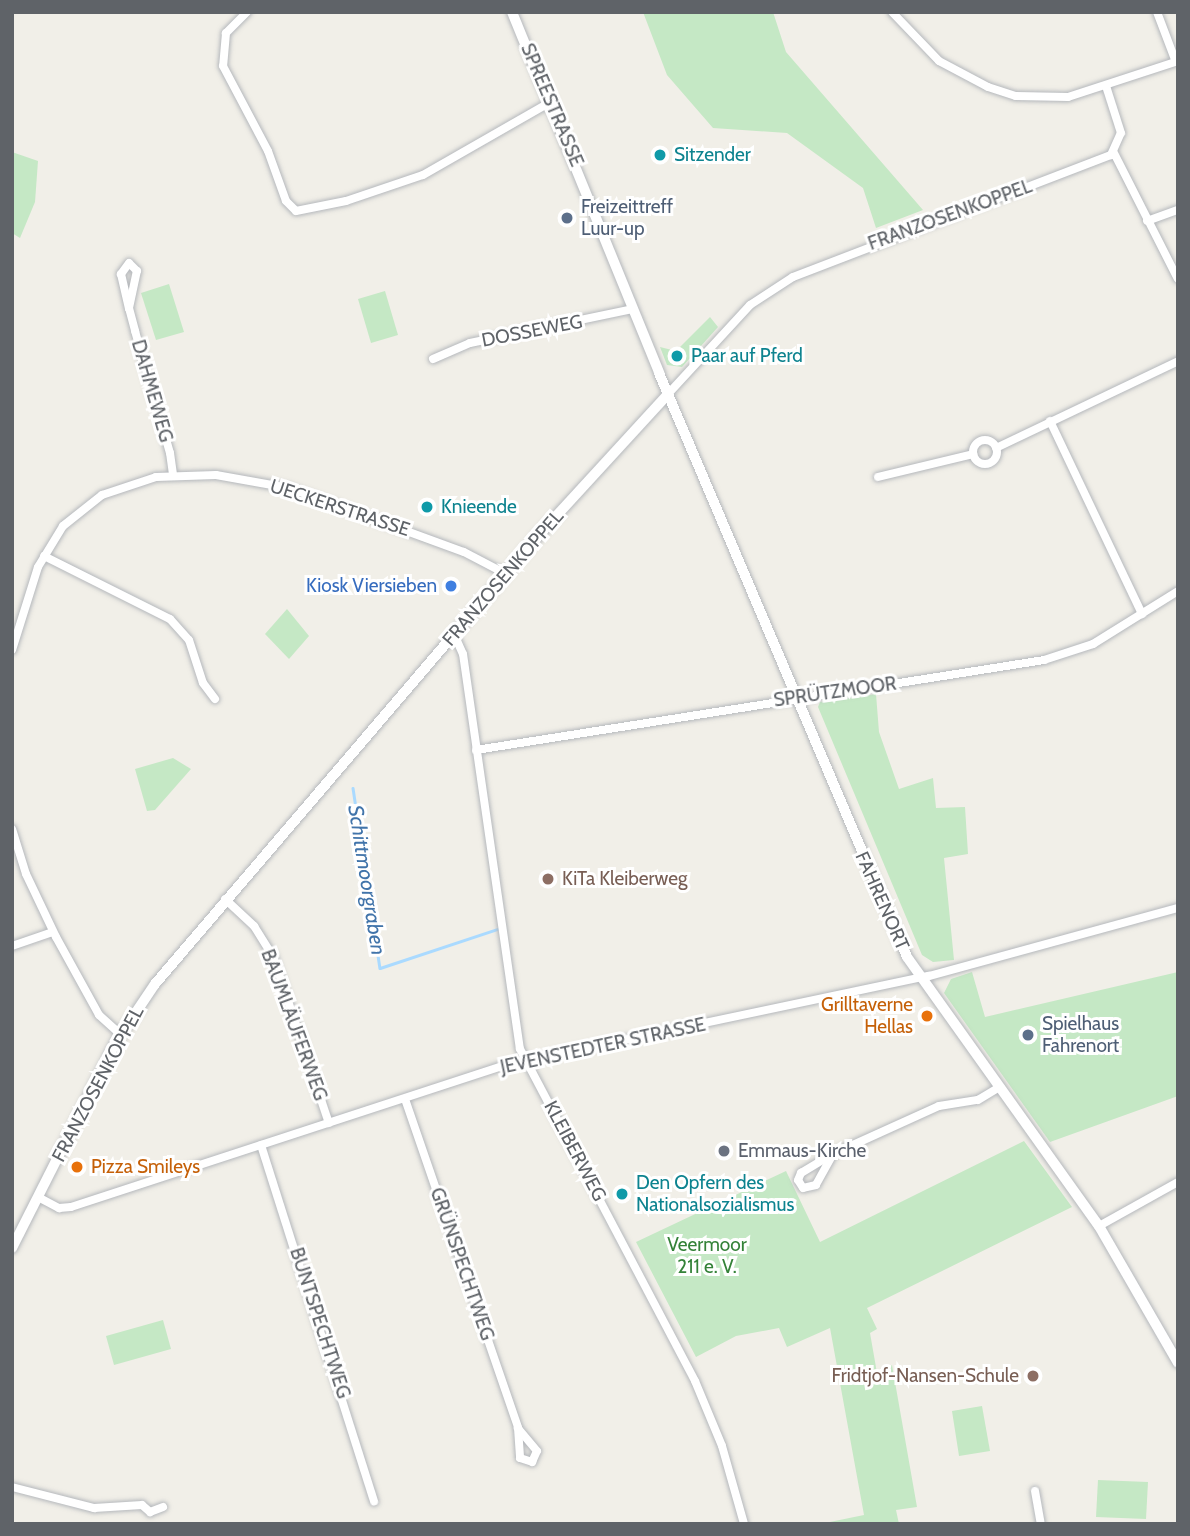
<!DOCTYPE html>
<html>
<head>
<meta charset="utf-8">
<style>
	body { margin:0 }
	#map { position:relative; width:1190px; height:1536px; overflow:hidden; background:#f1efe8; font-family:Cabin,sans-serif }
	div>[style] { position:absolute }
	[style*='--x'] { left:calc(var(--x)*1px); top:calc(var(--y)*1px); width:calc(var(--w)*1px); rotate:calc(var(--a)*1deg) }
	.green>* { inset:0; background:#c5e8c5 }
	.stream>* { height:2.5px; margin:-1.25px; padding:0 1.25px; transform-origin:1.25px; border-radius:1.25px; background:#aadaff }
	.roads { filter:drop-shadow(0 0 2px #b5b8bc) drop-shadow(0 0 2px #b5b8bc) }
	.minor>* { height:8px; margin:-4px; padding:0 4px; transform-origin:4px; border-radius:4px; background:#fff }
	.minor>.ring { margin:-4px; padding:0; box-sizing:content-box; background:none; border:8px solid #fff; border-radius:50% }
	.tertiary>* { height:10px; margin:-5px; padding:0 5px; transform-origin:5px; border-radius:5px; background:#fff }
	.dots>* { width:19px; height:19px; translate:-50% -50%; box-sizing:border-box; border:4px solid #fff; border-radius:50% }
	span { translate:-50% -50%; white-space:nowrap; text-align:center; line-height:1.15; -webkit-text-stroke:6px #fff; paint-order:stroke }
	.street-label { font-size:19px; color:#5f6368 }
	.culture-label { font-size:19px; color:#0d838f }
	.left { translate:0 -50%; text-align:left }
	.service-label { font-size:19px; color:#4e5e75 }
	.shop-label { font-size:19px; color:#366cbe }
	.right { translate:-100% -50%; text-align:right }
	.education-label { font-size:19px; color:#785e54 }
	.food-label { font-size:19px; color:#c56008 }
	.worship-label { font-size:19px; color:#5b616d }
	.park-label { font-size:19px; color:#348238 }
	.water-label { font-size:21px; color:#4174aa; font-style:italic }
	.frame { position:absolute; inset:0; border:14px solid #5f6368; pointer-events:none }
</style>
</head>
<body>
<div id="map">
	<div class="green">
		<div style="clip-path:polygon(643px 12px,773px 12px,786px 52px,923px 210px,876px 228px,863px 188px,787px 133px,713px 128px,667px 75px)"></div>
		<div style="clip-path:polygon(12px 152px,38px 161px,35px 202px,20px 238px,12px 233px)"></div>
		<div style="clip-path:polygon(169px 284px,184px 332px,156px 340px,141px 293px)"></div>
		<div style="clip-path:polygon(385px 291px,398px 335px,371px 343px,358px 299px)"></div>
		<div style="clip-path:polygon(710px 317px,718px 327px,682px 367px,667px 365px,660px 347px,676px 351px)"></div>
		<div style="clip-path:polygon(287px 609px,309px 636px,289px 659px,265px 634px)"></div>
		<div style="clip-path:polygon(876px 694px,879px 732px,899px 789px,933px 778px,936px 808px,965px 807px,968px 854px,944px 858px,954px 960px,933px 962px,922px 955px,818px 707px,820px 702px)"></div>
		<div style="clip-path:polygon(173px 758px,191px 769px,155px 810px,147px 811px,135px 769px)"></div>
		<div style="clip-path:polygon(972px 972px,985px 1017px,1178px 972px,1178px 1096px,1050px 1142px,944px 993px,951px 979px)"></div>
		<div style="clip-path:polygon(1024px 1141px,1072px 1207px,867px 1308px,877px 1329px,870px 1333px,877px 1373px,892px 1365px,917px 1507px,896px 1510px,899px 1524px,820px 1524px,864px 1515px,830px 1328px,787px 1347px,779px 1328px,736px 1336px,696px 1357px,636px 1242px,786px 1171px,820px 1242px)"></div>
		<div style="clip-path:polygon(163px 1320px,171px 1349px,114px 1365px,106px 1336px)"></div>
		<div style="clip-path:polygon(982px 1406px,990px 1451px,959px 1456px,952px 1411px)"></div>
		<div style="clip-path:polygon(1098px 1480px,1148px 1482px,1146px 1519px,1096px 1517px)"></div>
	</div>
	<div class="stream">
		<div style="--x:353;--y:788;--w:182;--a:81.5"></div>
		<div style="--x:380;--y:968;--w:126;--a:-18.4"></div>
	</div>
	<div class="roads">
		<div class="minor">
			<div style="--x:247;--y:12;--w:30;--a:135"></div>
			<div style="--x:226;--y:33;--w:33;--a:95"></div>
			<div style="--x:223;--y:66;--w:96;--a:62.1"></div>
			<div style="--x:268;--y:151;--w:53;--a:70.2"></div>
			<div style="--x:286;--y:201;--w:14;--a:45"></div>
			<div style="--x:296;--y:211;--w:51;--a:-11.3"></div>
			<div style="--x:346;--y:201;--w:81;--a:-18.7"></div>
			<div style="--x:423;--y:175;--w:149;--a:-29.8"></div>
			<div style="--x:892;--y:12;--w:68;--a:46.2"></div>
			<div style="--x:939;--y:61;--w:55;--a:28"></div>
			<div style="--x:988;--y:87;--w:29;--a:18"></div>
			<div style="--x:1016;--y:96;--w:52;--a:1.1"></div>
			<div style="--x:1068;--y:97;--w:116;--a:-18.1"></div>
			<div style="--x:1157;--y:12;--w:53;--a:69.2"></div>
			<div style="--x:1114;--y:153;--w:141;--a:63.1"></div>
			<div style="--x:1147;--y:221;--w:33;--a:-20"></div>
			<div style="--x:129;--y:308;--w:38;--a:-78"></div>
			<div style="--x:137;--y:271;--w:11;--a:-135"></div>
			<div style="--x:129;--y:263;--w:14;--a:126"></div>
			<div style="--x:121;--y:274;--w:35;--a:77"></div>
			<div style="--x:129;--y:308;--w:24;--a:75"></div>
			<div style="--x:135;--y:331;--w:127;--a:74"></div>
			<div style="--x:170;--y:453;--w:22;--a:82"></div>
			<div style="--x:433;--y:359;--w:40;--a:-23.4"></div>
			<div style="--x:470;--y:343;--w:167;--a:-11.8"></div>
			<div style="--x:668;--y:394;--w:121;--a:-47.3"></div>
			<div style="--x:750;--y:305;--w:51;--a:-33.1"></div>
			<div style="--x:793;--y:277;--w:341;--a:-21"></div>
			<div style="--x:1111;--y:155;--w:24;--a:-66"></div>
			<div style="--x:1121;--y:133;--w:49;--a:-107.7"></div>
			<div style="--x:1050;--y:421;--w:214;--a:64.5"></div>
			<div class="ring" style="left:973px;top:440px;width:16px;height:16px"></div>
			<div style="--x:996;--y:448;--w:202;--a:-25.5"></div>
			<div style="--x:878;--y:477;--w:98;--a:-13.6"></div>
			<div style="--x:44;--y:556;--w:141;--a:26.6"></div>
			<div style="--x:170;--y:619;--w:28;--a:48"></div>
			<div style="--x:189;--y:640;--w:45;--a:72"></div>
			<div style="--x:203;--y:683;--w:20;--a:53"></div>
			<div style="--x:454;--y:634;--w:22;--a:66"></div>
			<div style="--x:463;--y:654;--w:399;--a:81.8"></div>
			<div style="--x:520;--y:1049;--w:375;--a:62.2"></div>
			<div style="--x:695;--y:1381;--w:70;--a:67.4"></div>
			<div style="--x:722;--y:1446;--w:81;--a:74.2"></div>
			<div style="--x:12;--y:650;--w:87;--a:-72.6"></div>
			<div style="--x:38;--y:567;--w:48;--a:-58.6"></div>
			<div style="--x:63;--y:526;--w:50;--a:-38.5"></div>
			<div style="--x:102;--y:495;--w:57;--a:-18.4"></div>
			<div style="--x:156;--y:477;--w:60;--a:-1.9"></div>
			<div style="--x:216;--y:475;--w:74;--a:10.1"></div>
			<div style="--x:289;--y:488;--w:186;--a:20.1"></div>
			<div style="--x:464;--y:552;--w:47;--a:27.6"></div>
			<div style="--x:476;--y:750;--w:575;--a:-9"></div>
			<div style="--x:1044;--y:660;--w:52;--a:-18.1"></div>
			<div style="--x:1093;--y:644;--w:100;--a:-31.9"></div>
			<div style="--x:12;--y:829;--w:47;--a:72.7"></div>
			<div style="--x:26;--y:874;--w:70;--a:64.5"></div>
			<div style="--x:56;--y:937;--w:89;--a:61.1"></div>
			<div style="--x:99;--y:1015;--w:28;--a:42"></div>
			<div style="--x:225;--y:899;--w:40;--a:43"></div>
			<div style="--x:254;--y:926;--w:36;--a:58"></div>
			<div style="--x:273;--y:956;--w:176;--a:71.5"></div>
			<div style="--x:12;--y:946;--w:43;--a:-18.9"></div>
			<div style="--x:405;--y:1099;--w:348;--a:71"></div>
			<div style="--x:518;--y:1428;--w:30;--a:86"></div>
			<div style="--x:520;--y:1458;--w:13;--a:18"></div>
			<div style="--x:532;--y:1462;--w:12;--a:-66"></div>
			<div style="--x:537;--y:1451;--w:30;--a:-130"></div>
			<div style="--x:261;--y:1145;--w:374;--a:72.4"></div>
			<div style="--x:833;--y:1154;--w:35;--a:119"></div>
			<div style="--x:816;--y:1185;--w:13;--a:167"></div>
			<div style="--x:803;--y:1188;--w:9;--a:-122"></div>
			<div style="--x:798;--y:1180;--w:8;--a:-67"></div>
			<div style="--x:801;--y:1173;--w:37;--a:-31"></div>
			<div style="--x:833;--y:1154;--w:116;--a:-24.4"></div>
			<div style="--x:939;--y:1106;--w:39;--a:-9"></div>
			<div style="--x:978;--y:1100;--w:23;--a:-31"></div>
			<div style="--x:38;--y:1197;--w:24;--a:28"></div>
			<div style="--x:59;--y:1208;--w:12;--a:-5"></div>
			<div style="--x:71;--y:1207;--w:457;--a:-18.1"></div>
			<div style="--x:505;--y:1065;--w:433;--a:-11.9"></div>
			<div style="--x:929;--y:976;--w:258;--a:-15.3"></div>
			<div style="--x:1099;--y:1226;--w:90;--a:-29.1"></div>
			<div style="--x:12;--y:1487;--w:85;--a:14.4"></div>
			<div style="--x:94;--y:1508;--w:48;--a:-3.6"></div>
			<div style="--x:142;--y:1505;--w:11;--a:41"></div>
			<div style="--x:150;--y:1512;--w:14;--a:-21"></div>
			<div style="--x:1035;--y:1491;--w:34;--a:80"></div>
		</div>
		<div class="tertiary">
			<div style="--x:512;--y:12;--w:390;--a:67.8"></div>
			<div style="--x:659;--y:373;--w:634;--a:66.99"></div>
			<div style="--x:907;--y:957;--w:330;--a:54.5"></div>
			<div style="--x:1099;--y:1226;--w:158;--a:60"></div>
			<div style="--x:12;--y:1248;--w:231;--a:-63.2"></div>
			<div style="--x:116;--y:1042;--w:70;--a:-56.1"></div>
			<div style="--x:155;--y:984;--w:588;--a:-49.48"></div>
			<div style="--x:537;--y:537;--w:194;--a:-47.5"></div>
		</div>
	</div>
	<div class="dots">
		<div style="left:660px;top:155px;background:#0f9aa8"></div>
		<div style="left:567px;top:218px;background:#5c6f8a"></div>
		<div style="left:677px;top:356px;background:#0f9aa8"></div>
		<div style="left:427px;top:507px;background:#0f9aa8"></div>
		<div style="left:451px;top:586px;background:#3f7fe0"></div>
		<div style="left:548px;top:879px;background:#8d6e63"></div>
		<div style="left:927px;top:1016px;background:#e8710a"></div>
		<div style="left:1028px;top:1035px;background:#5c6f8a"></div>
		<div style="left:724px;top:1151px;background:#6b7280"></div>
		<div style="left:77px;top:1167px;background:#e8710a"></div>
		<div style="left:622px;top:1194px;background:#0f9aa8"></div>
		<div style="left:1033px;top:1376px;background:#8d6e63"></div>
	</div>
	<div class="street-label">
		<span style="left:552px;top:105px;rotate:67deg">SPREESTRASSE</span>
		<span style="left:950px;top:215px;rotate:-20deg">FRANZOSENKOPPEL</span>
		<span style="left:532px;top:331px;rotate:-11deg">DOSSEWEG</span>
		<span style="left:152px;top:391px;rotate:74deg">DAHMEWEG</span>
		<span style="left:340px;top:508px;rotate:18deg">UECKERSTRASSE</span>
		<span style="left:503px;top:578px;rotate:-49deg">FRANZOSENKOPPEL</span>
		<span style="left:835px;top:692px;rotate:-8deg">SPRÜTZMOOR</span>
		<span style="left:882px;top:901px;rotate:66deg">FAHRENORT</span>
		<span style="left:294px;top:1025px;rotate:70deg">BAUMLÄUFERWEG</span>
		<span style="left:603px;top:1046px;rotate:-12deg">JEVENSTEDTER STRASSE</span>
		<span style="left:98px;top:1084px;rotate:-62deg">FRANZOSENKOPPEL</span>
		<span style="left:575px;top:1151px;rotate:62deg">KLEIBERWEG</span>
		<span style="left:462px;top:1264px;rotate:71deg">GRÜNSPECHTWEG</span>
		<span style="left:320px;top:1323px;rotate:72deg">BUNTSPECHTWEG</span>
	</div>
	<div class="culture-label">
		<span class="left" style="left:674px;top:155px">Sitzender</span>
		<span class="left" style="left:691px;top:356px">Paar auf Pferd</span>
		<span class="left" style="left:441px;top:507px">Knieende</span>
		<span class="left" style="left:636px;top:1194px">Den Opfern des<br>Nationalsozialismus</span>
	</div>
	<div class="service-label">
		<span class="left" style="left:581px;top:218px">Freizeittreff<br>Luur-up</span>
		<span class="left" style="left:1042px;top:1035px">Spielhaus<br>Fahrenort</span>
	</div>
	<div class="shop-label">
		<span class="right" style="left:437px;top:586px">Kiosk Viersieben</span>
	</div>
	<div class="education-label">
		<span class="left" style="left:562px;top:879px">KiTa Kleiberweg</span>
		<span class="right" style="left:1019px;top:1376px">Fridtjof-Nansen-Schule</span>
	</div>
	<div class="food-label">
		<span class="right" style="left:913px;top:1016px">Grilltaverne<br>Hellas</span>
		<span class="left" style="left:91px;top:1167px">Pizza Smileys</span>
	</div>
	<div class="worship-label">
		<span class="left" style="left:738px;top:1151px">Emmaus-Kirche</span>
	</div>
	<div class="park-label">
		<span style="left:707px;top:1256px">Veermoor<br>211 e. V.</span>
	</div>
	<div class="water-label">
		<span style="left:367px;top:880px;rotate:81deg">Schittmoorgraben</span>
	</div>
	<div class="frame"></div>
</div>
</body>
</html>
